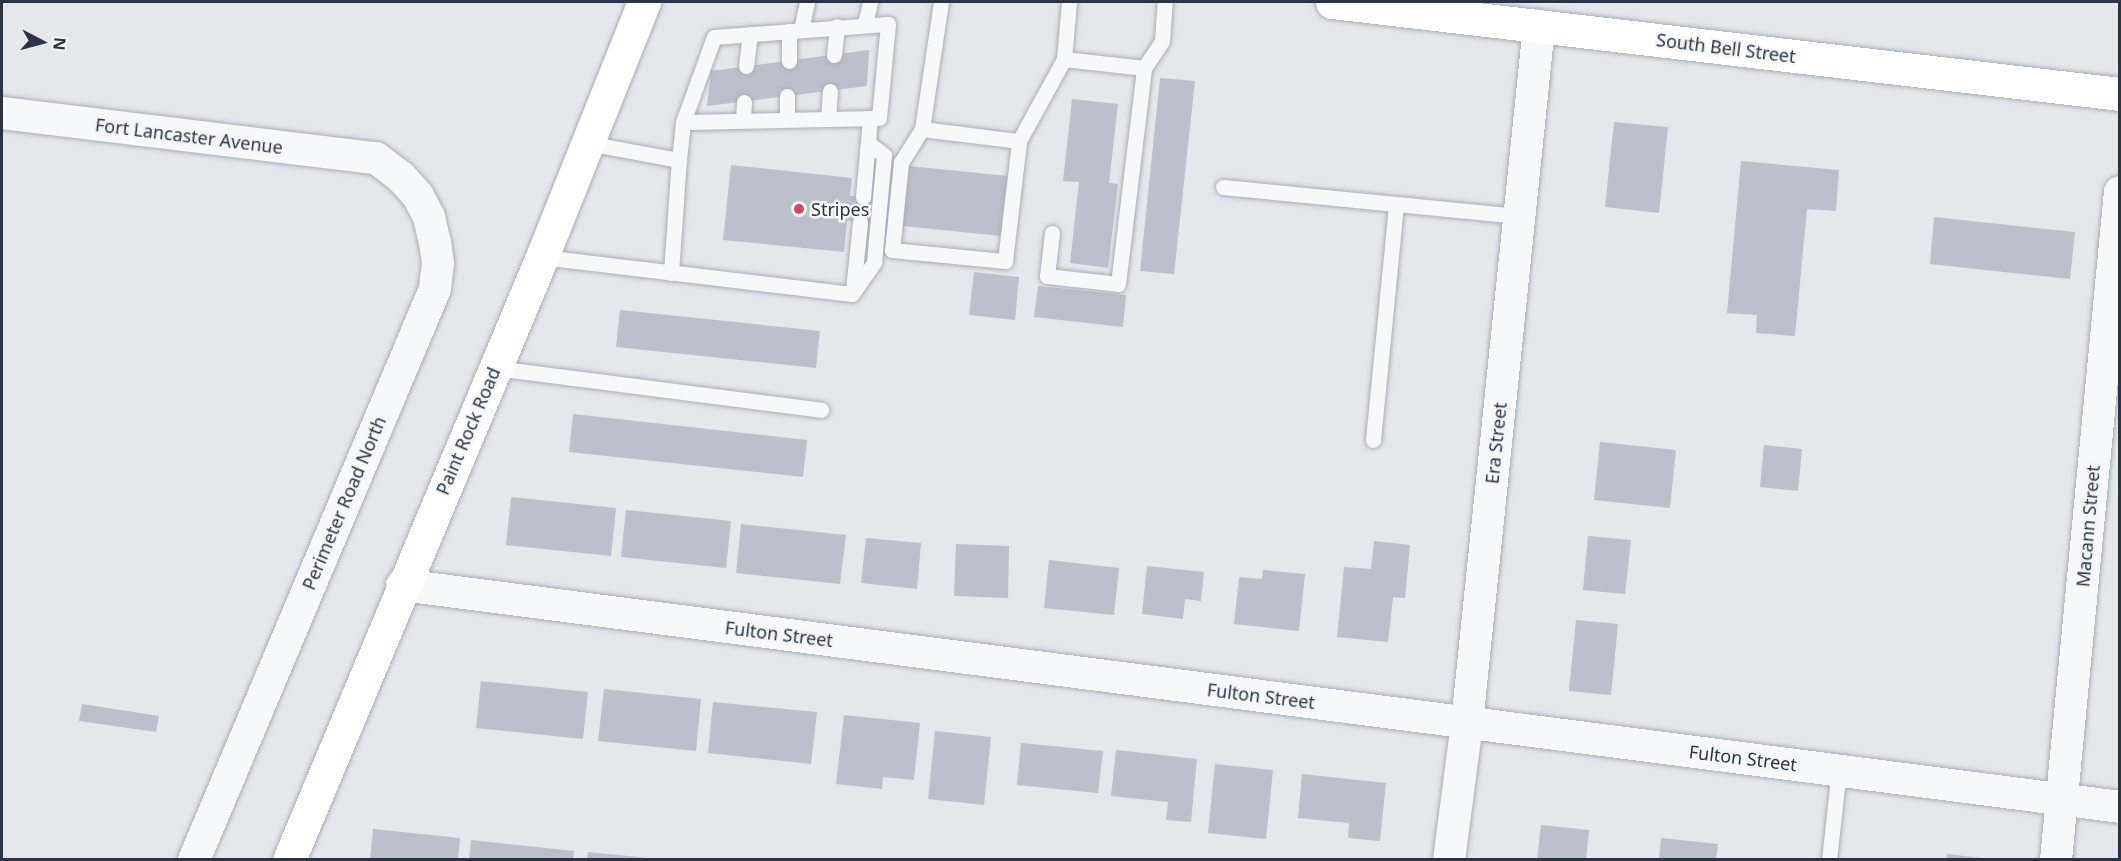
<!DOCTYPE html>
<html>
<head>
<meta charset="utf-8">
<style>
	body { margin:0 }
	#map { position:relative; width:2121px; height:861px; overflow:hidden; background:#e4e7ec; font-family:"Noto Sans",sans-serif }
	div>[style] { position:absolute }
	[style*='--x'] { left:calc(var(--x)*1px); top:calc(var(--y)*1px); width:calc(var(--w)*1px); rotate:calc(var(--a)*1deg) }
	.building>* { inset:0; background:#bbc0ca }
	.roads { filter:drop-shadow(0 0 2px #a9aeb7) drop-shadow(0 0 2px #a9aeb7) }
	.service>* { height:15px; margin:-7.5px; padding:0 7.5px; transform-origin:7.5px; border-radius:7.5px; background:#f7f8fa }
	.minor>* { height:32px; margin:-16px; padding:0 16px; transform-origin:16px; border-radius:16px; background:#f7f8fa }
	.secondary>* { height:33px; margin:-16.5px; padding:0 16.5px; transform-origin:16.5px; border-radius:16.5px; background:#fff }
	.dots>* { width:16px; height:16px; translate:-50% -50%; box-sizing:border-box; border:3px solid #f4f6f9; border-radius:50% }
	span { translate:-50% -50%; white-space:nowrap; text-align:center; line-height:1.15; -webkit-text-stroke:5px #f4f6f9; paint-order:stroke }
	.street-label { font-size:18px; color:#2b3445 }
	.poi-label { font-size:18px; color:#2b3445 }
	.left { translate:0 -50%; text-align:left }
	.frame { position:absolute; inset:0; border:3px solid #2b3445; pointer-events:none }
	.north { position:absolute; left:12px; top:12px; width:60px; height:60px; -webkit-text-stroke:4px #f4f6f9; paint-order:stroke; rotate:96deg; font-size:16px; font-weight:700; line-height:24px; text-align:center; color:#2b3445 }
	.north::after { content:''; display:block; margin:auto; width:21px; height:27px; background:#2b3445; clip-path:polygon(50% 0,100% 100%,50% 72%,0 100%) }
</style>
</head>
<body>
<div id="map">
	<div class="building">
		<div style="clip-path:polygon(869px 50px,867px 86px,707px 106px,711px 71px)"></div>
		<div style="clip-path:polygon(1160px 78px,1195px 81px,1174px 274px,1140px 271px)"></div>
		<div style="clip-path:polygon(1072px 99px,1118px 104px,1109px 183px,1118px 184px,1108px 268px,1070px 263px,1079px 182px,1063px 181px)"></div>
		<div style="clip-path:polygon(1614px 122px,1668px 127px,1659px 213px,1605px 207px)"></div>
		<div style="clip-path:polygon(1741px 161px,1839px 170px,1836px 211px,1807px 209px,1795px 336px,1756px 333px,1757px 315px,1727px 313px)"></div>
		<div style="clip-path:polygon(731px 165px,852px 178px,850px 196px,872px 198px,869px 223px,847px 221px,844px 252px,723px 240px)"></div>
		<div style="clip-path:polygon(909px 166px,1008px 176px,1001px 236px,903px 226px)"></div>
		<div style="clip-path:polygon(1934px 217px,2075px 232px,2070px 279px,1930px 264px)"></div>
		<div style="clip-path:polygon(974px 272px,1019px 277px,1015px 320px,969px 315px)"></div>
		<div style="clip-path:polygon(1038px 286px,1126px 295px,1123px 327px,1034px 317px)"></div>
		<div style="clip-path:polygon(620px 310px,820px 331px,816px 368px,616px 347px)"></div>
		<div style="clip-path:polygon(573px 414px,807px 440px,803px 477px,569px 452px)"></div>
		<div style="clip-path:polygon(1600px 442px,1676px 450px,1670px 508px,1594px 500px)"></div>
		<div style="clip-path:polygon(1764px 445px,1802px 449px,1798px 491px,1760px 487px)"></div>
		<div style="clip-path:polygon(511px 497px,616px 508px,611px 556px,506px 545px)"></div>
		<div style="clip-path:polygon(626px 510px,731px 521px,726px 568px,621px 557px)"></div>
		<div style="clip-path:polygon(741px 524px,846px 535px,840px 584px,736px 573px)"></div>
		<div style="clip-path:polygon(1588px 536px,1631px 540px,1625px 594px,1583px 590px)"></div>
		<div style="clip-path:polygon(866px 538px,921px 543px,917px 589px,861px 583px)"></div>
		<div style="clip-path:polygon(1374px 541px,1410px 545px,1405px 598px,1393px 597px,1388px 642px,1337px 637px,1344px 567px,1371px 569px)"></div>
		<div style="clip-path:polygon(956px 544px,1009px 546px,1008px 598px,954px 596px)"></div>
		<div style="clip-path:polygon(1049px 560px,1119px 568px,1114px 615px,1044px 608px)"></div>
		<div style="clip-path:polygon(1147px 566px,1204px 572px,1201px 601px,1185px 599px,1183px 619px,1142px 614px)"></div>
		<div style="clip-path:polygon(1263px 570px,1305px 574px,1299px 631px,1234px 624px,1239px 577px,1262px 579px)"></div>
		<div style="clip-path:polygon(1576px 620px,1618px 624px,1611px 695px,1569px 691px)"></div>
		<div style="clip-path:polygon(481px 681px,588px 692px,583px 739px,476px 728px)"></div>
		<div style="clip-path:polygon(604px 689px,701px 699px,696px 751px,598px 741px)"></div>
		<div style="clip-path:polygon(713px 702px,817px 712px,811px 764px,708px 753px)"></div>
		<div style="clip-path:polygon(82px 704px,159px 716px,156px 732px,79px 721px)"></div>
		<div style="clip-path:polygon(844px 715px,920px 723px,914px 780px,883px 777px,882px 789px,836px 784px)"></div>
		<div style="clip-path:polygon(935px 731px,991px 737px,984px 805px,928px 799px)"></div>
		<div style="clip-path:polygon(1021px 743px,1103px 751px,1098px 793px,1017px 785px)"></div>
		<div style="clip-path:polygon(1116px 750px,1197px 759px,1191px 822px,1166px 820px,1168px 802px,1111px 796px)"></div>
		<div style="clip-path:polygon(1215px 764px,1273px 770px,1266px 839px,1208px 833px)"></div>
		<div style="clip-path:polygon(1302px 774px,1386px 783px,1380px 841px,1348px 838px,1349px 823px,1298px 818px)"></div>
		<div style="clip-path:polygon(1541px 825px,1589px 830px,1586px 860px,1537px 860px)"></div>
		<div style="clip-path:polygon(373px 829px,460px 838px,458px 860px,370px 860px)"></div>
		<div style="clip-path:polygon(1661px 838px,1718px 844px,1716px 860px,1659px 860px)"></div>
		<div style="clip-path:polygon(471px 840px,574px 851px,573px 860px,469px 860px)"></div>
		<div style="clip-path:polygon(588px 852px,648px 858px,648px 860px,587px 860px)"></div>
		<div style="clip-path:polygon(1947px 854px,1981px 858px,1981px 860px,1947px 860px)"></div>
	</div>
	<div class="roads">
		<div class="service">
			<div style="--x:941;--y:2;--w:128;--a:98.5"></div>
			<div style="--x:922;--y:129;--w:98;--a:7.1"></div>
			<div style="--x:1019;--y:141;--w:94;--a:-61.2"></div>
			<div style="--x:1069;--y:2;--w:57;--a:95"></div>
			<div style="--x:1064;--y:59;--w:81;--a:6.4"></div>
			<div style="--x:865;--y:24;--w:23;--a:-77"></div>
			<div style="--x:801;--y:30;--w:29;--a:-78"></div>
			<div style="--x:834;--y:55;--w:29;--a:-84"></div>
			<div style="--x:789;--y:61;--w:30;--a:-90"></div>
			<div style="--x:746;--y:66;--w:32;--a:-83"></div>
			<div style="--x:787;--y:119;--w:23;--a:-90"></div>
			<div style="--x:828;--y:119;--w:28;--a:-86"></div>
			<div style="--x:743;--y:120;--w:18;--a:-87"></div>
			<div style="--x:922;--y:129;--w:39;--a:122"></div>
			<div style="--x:901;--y:162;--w:88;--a:95.8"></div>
			<div style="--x:892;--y:250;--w:114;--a:5.6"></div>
			<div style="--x:1005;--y:261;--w:121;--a:-83.3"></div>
			<div style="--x:587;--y:143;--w:94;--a:10.5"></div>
			<div style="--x:679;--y:160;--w:38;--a:-84"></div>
			<div style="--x:683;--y:122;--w:90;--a:-70"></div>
			<div style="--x:714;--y:37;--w:174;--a:-4.3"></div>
			<div style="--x:888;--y:24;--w:94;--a:95.5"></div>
			<div style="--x:879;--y:118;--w:196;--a:178.8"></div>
			<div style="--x:1223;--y:187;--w:297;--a:5.6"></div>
			<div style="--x:863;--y:197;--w:79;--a:-84.9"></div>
			<div style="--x:1052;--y:233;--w:43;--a:96.6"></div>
			<div style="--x:1047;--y:276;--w:71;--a:6.4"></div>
			<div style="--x:1118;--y:284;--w:218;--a:-83.1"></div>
			<div style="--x:1144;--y:68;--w:32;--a:-56"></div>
			<div style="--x:1162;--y:41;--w:39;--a:-86"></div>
			<div style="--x:542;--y:257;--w:312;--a:6.8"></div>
			<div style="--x:671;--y:273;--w:113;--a:-86"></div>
			<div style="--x:853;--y:291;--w:69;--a:-84.2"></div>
			<div style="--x:852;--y:294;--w:39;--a:-55"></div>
			<div style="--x:874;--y:262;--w:107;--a:-84.7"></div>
			<div style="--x:884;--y:155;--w:20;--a:-143"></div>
			<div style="--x:495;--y:368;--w:329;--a:7.3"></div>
			<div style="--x:1373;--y:440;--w:236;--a:-84.4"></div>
			<div style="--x:1829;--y:860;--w:91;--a:-83.7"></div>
		</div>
		<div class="minor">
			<div style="--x:2;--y:113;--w:377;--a:6.9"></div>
			<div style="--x:376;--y:158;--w:31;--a:37"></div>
			<div style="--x:401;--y:177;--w:25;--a:48"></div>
			<div style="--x:418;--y:196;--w:24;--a:62"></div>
			<div style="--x:429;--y:217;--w:26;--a:77"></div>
			<div style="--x:435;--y:242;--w:21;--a:82"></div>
			<div style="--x:438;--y:263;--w:26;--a:97"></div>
			<div style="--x:435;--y:289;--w:620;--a:112.88"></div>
			<div style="--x:402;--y:585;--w:1732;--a:7.36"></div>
			<div style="--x:1449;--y:860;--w:138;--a:-82.5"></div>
			<div style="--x:1467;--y:723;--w:701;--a:-84.1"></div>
			<div style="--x:2056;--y:860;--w:671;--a:-84.53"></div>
		</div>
		<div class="secondary">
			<div style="--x:1332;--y:2;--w:793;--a:6.66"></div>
			<div style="--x:289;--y:860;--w:654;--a:-67.24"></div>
			<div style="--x:542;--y:257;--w:275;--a:-68.2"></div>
		</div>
	</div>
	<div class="dots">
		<div style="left:799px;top:209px;background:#d1495b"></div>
	</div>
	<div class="street-label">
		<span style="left:1726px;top:48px;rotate:7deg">South Bell Street</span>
		<span style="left:189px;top:136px;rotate:7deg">Fort Lancaster Avenue</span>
		<span style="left:468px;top:431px;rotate:-67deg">Paint Rock Road</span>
		<span style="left:1496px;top:443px;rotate:-84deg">Era Street</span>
		<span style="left:344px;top:503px;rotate:-67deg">Perimeter Road North</span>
		<span style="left:2088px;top:526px;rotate:-85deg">Macann Street</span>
		<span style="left:779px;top:634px;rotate:7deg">Fulton Street</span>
		<span style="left:1261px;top:696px;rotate:7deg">Fulton Street</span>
		<span style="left:1743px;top:758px;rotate:7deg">Fulton Street</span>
	</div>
	<div class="poi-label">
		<span class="left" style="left:811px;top:209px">Stripes</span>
	</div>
	<div class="frame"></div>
	<div class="north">N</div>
</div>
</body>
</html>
